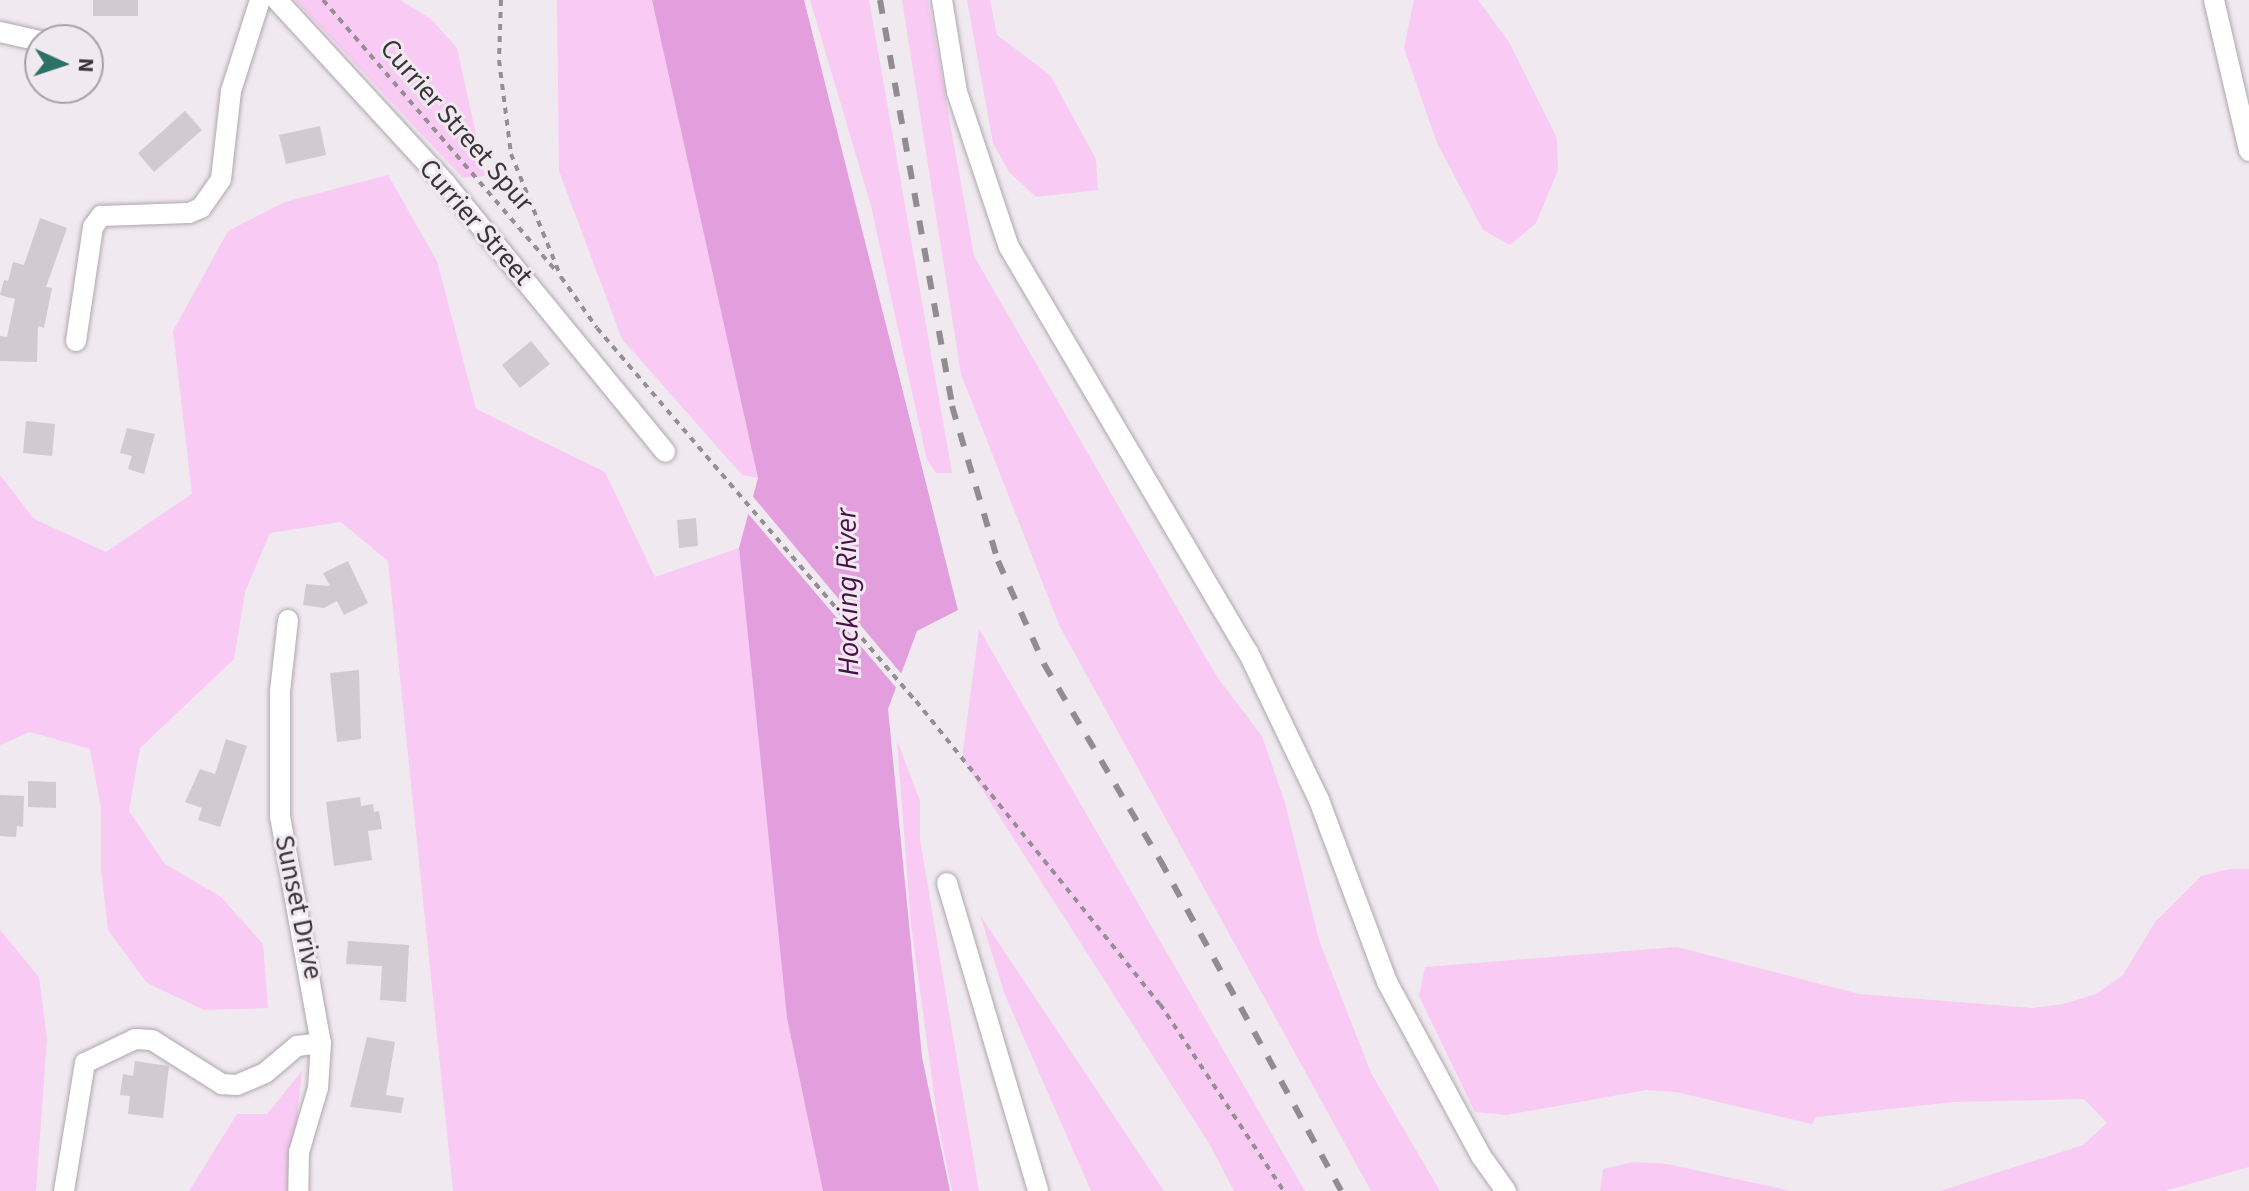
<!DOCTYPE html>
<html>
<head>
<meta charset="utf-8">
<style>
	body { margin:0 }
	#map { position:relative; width:2249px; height:1191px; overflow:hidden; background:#f1e9f0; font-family:"Source Sans 3",sans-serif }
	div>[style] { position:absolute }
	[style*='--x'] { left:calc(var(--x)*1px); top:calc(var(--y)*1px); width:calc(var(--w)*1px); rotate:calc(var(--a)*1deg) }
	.green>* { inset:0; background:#f8caf4 }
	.water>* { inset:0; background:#e29edd }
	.pier>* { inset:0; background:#f1e9f0 }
	.building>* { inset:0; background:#d2c9d1 }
	.path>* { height:4px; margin-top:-2px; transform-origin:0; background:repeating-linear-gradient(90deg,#958f94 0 6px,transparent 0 12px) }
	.roads { filter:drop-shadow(0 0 2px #afa7ae) drop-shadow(0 0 2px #afa7ae) }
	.minor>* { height:20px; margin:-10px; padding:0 10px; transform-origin:10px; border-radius:10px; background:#fff }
	.rail>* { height:6px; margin-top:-3px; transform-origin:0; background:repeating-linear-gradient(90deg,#928c91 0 14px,transparent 0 28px) }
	span { translate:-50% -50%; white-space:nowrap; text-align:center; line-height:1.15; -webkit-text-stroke:6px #f1e9f0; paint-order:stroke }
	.street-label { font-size:28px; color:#383537 }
	.water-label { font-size:30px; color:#4a0e48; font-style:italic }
	.north { position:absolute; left:24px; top:24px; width:80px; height:80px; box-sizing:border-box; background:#f1e9f0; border:2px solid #a7a1a6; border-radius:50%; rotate:93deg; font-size:22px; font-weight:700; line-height:32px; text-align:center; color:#383537 }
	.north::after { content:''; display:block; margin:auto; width:28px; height:36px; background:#2c7165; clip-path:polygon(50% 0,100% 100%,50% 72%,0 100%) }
</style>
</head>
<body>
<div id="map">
	<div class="green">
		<div style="clip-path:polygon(295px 0,400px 0,431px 19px,457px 48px,485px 176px,463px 178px)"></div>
		<div style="clip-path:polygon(557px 0,652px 0,758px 478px,742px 475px,622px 339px,559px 171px)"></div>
		<div style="clip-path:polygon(810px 0,869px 0,952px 473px,936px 473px,927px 460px,871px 206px)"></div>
		<div style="clip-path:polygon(902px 0,928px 0,974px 256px,1217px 677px,1262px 736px,1285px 803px,1319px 940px,1371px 1073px,1440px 1191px,1371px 1191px,1059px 625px,961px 374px)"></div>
		<div style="clip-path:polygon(967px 0,990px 0,997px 35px,1050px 75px,1096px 159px,1098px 190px,1036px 197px,1009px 172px,993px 143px)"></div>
		<div style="clip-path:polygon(1414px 0,1478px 0,1509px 42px,1557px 138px,1558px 170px,1536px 223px,1510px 245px,1483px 230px,1437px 143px,1404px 48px)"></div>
		<div style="clip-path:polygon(388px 175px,437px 261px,476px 409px,605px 472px,655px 577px,739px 548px,787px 1018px,823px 1191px,453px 1191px,388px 561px,341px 522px,270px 533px,245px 592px,234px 659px,140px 748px,129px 811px,165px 864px,221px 897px,263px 944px,268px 1008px,204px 1010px,147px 983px,108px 930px,101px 869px,101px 808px,90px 749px,30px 732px,0 745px,0 475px,34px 519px,106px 552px,192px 494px,173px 331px,228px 231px,285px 202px)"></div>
		<div style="clip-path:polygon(979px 629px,1305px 1191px,1234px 1191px,1210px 1145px,962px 758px)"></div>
		<div style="clip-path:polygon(897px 740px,920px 801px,920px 839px,979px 1191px,952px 1191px,938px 1123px,911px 924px)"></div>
		<div style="clip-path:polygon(2230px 869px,2249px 869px,2249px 1167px,2165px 1191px,1940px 1191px,2083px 1145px,2107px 1123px,2084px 1099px,1953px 1102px,1816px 1117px,1812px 1124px,1676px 1092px,1646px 1090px,1507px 1115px,1475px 1112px,1419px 996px,1425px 967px,1677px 947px,1859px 994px,2032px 1008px,2063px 1004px,2096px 994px,2123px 975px,2155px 922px,2201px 876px)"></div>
		<div style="clip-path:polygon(980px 915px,1164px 1191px,1091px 1191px,1005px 995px)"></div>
		<div style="clip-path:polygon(0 930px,39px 977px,47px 1039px,36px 1191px,0 1191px)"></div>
		<div style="clip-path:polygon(302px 1071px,289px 1191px,189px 1191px,237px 1114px,267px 1114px)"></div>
		<div style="clip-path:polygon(1634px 1162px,1667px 1164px,1791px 1191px,1600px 1191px,1603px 1169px)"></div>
	</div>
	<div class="water">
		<div style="clip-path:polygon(652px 0,804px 0,958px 610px,917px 631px,888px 709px,922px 1057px,950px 1191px,823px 1191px,787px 1018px,739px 548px,758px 478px)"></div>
	</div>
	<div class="pier">
		<div style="clip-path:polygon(750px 493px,904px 677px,899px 691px,745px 510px)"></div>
	</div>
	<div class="building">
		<div style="clip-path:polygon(93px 0,138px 0,138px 16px,93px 16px)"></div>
		<div style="clip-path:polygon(185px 111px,202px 130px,154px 172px,138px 153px)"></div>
		<div style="clip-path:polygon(320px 126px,326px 155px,286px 164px,279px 135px)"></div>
		<div style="clip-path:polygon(40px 218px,67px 228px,46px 287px,52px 288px,44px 328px,38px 326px,37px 362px,0 361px,0 336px,7px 337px,15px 299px,0 295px,4px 280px,8px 281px,13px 262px,24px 265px)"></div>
		<div style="clip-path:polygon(531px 341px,550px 364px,520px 388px,502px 365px)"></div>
		<div style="clip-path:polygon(26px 421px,55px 424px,52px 456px,23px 453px)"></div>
		<div style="clip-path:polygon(127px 428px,155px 434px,144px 474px,128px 469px,132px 456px,120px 453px)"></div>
		<div style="clip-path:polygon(696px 518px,698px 546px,679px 548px,677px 520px)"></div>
		<div style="clip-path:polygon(348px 561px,368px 603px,344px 615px,337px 601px,324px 608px,303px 605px,306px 584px,330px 586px,323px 573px)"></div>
		<div style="clip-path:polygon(359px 670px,361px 739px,337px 742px,330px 673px)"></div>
		<div style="clip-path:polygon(226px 739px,247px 746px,220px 827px,198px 820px,202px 808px,185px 802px,200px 769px,215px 774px)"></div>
		<div style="clip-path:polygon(28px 781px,56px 782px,56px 808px,28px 807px)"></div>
		<div style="clip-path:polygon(0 795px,24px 796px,23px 827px,17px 826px,16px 837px,0 836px)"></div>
		<div style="clip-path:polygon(360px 797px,361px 806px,373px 804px,374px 812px,379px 811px,382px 829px,368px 831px,372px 860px,334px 866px,326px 802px)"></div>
		<div style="clip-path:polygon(348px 941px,409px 945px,406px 1002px,380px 1000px,382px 966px,346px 964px)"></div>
		<div style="clip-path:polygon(367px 1037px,395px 1042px,386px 1095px,404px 1098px,401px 1113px,350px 1107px)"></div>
		<div style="clip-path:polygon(135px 1061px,169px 1066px,163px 1118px,128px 1114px,130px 1096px,120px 1095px,123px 1074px,133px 1076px)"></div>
	</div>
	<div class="path">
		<div style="--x:323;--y:0;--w:359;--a:49.3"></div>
		<div style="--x:501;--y:0;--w:60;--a:91.9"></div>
		<div style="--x:499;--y:60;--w:95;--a:82.7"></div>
		<div style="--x:511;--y:154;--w:133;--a:67.9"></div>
		<div style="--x:561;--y:277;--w:62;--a:54.8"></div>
		<div style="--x:597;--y:328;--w:491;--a:49.5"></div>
		<div style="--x:916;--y:701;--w:389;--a:51.2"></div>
		<div style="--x:1160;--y:1004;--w:224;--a:56.5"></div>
	</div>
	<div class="roads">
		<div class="minor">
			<div style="--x:277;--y:0;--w:250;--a:47.4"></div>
			<div style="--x:446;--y:184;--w:346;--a:50.7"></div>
			<div style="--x:942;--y:0;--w:93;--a:80.7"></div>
			<div style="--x:957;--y:92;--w:163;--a:71.5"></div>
			<div style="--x:1009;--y:247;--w:470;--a:59.5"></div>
			<div style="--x:1248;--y:652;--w:164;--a:64.4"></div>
			<div style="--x:1319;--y:800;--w:194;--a:69.5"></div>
			<div style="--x:1387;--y:982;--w:198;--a:61.6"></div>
			<div style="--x:1481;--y:1156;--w:43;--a:54.5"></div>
			<div style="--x:2214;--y:0;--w:155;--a:76.9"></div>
			<div style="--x:0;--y:32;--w:41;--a:12.7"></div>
			<div style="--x:76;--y:341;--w:115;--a:-81.5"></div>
			<div style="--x:93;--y:227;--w:14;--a:-54"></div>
			<div style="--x:101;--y:216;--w:88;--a:-2"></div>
			<div style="--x:189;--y:213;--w:13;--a:-23"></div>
			<div style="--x:201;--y:208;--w:35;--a:-55"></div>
			<div style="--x:221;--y:179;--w:89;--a:-83.5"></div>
			<div style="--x:231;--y:91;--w:96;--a:-72.3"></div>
			<div style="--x:288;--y:620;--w:71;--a:96.4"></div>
			<div style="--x:280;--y:691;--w:125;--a:90"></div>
			<div style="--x:280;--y:816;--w:231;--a:79.8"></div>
			<div style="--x:321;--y:1043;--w:45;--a:93.8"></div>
			<div style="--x:318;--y:1088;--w:67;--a:106.5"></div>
			<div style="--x:299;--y:1152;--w:39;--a:91"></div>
			<div style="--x:947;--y:883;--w:321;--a:73.5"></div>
			<div style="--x:64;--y:1191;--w:130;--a:-80.7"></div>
			<div style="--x:85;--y:1063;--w:55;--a:-25.6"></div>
			<div style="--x:135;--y:1039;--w:17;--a:3"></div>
			<div style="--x:152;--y:1040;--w:83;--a:32.2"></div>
			<div style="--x:222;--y:1084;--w:15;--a:4"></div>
			<div style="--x:237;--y:1085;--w:30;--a:-23"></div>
			<div style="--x:265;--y:1073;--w:42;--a:-40.2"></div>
			<div style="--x:297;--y:1046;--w:24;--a:-7"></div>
		</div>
	</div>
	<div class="rail">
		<div style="--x:880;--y:0;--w:412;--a:79.9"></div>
		<div style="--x:952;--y:406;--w:162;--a:73.5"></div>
		<div style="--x:998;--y:561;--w:113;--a:65.9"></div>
		<div style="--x:1044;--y:664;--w:228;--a:59.4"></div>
		<div style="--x:1160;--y:860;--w:377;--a:61.3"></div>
	</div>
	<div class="street-label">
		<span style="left:457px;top:125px;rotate:49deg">Currier Street Spur</span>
		<span style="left:476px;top:222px;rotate:49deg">Currier Street</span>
		<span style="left:299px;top:907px;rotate:78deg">Sunset Drive</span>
	</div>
	<div class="water-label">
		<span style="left:848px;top:592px;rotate:-91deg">Hocking River</span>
	</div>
	<div class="north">N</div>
</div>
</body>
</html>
